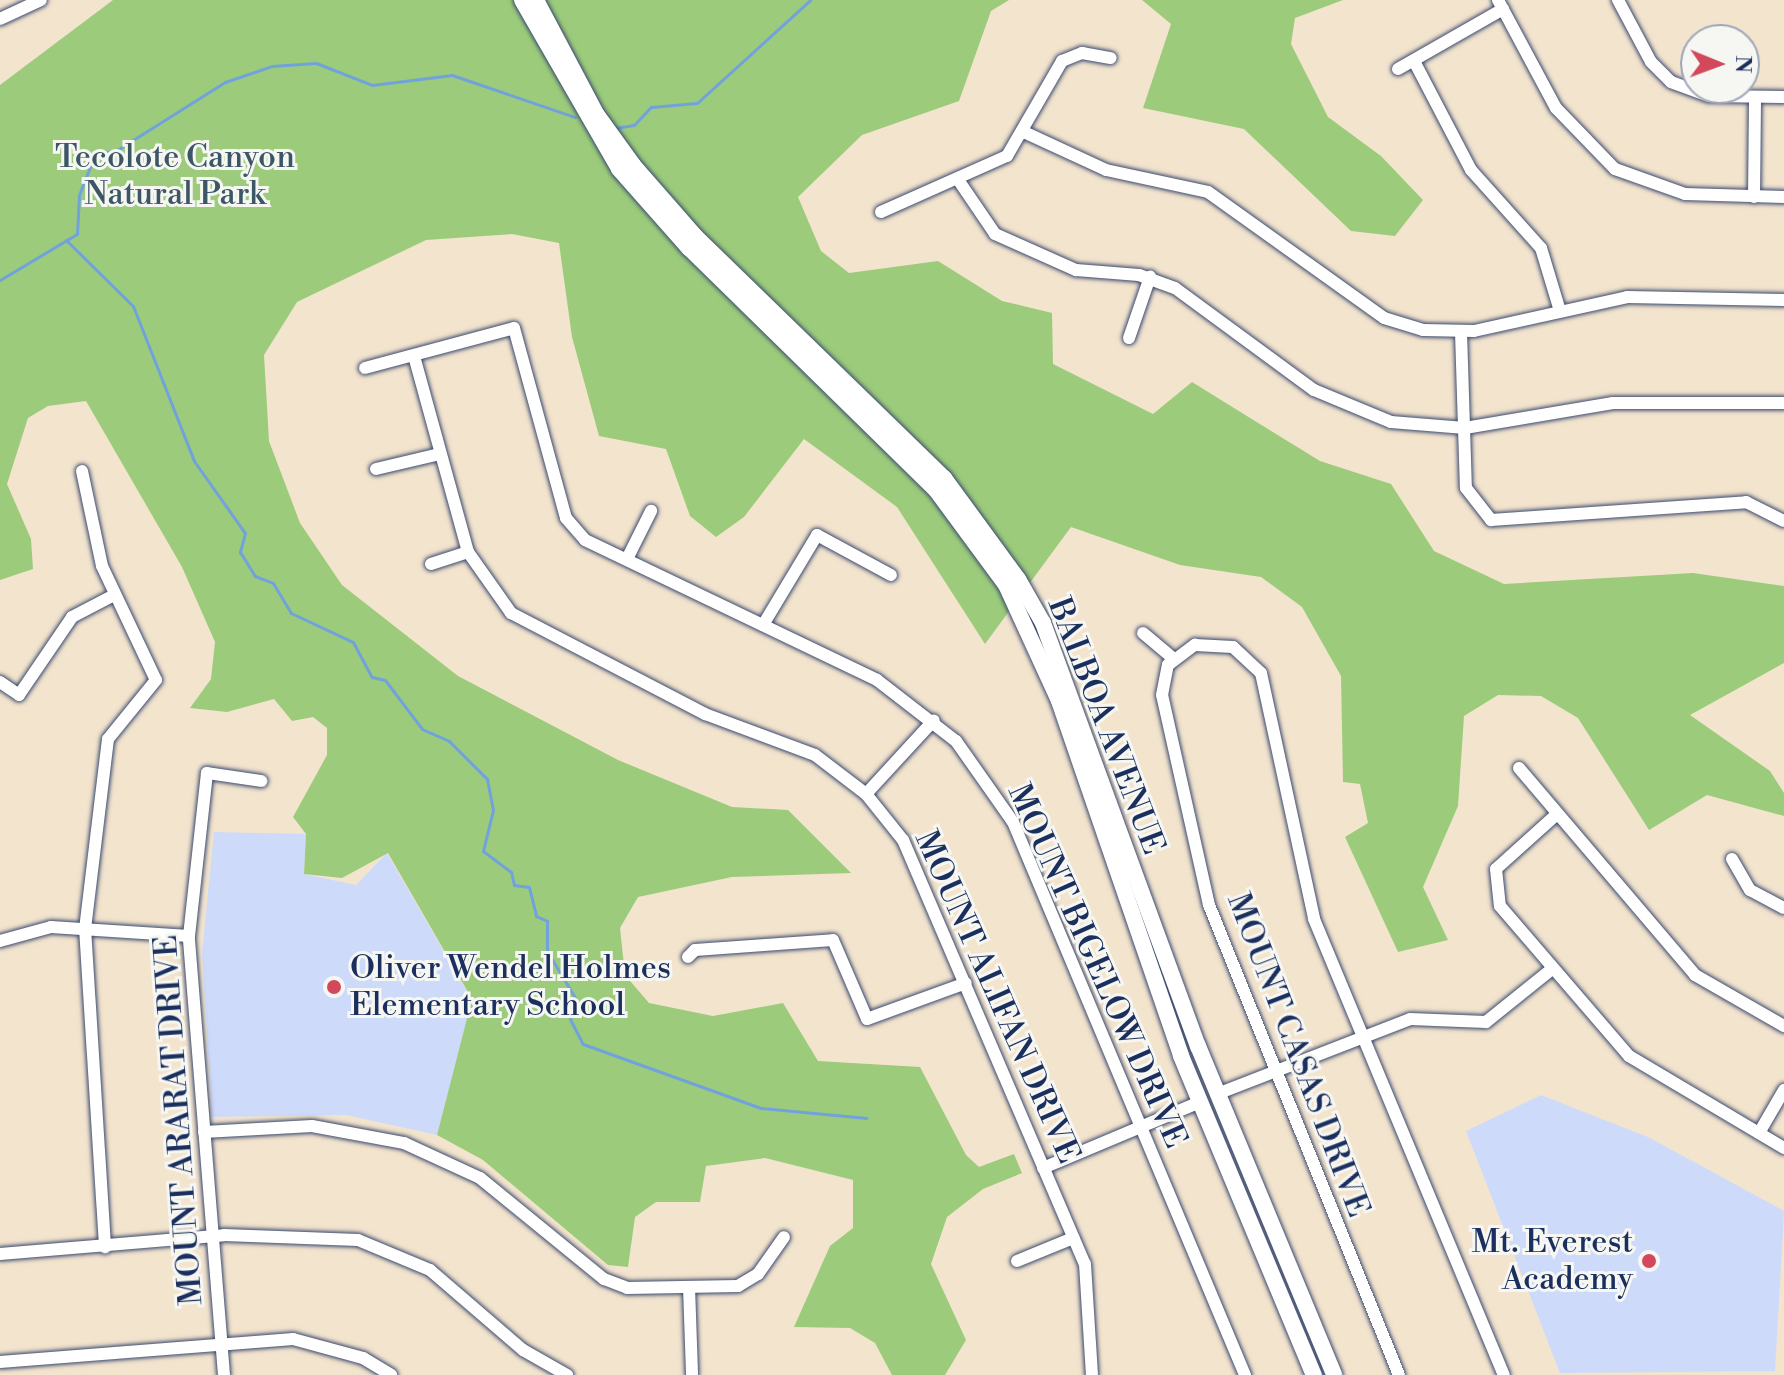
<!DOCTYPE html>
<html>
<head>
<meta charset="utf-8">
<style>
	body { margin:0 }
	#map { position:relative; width:1784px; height:1375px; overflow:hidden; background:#f3e4ce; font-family:"Libre Bodoni",serif }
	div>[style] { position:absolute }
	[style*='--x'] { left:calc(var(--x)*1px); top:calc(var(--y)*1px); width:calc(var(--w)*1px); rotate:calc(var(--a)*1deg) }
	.built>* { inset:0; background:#cedafa }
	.green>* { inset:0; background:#9ccc7b }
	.stream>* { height:3px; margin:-1.5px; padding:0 1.5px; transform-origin:1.5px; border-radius:1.5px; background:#72a2dc }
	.roads { filter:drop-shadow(0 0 2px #3b4a6f) drop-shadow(0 0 2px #3b4a6f) }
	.minor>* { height:12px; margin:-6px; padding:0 6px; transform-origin:6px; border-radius:6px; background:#fff }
	.major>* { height:16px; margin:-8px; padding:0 8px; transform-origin:8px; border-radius:8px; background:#fff }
	.dots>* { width:22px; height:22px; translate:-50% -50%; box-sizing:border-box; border:4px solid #f6f6f2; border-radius:50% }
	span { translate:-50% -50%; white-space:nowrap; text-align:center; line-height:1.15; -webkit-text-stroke:6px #f6f6f2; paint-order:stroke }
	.park-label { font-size:32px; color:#3b5665 }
	.street-label { font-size:32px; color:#1b2f5e }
	.poi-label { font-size:32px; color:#1b2f5e }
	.left { translate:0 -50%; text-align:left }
	.right { translate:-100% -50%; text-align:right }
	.north { position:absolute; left:1680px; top:24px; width:80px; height:80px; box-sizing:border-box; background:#f6f6f2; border:2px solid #9ea6b7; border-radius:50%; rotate:91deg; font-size:22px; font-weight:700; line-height:32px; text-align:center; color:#1b2f5e }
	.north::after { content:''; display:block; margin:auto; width:28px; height:36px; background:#d1495b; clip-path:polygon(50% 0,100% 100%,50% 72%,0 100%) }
</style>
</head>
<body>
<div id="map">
	<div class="built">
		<div style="clip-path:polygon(214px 832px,306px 834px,304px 874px,356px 885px,387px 853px,472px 1000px,437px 1135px,346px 1115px,212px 1117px,202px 953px)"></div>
		<div style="clip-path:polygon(1541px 1095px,1650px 1138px,1784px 1211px,1775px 1371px,1560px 1373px,1466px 1131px)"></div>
	</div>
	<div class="green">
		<div style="clip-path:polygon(113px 0,1009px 0,991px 11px,959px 101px,862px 135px,798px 197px,821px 251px,849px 273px,938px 261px,1002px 301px,1052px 313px,1053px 364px,1153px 414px,1192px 382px,1320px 461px,1391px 484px,1434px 551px,1504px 584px,1693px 573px,1784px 586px,1784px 663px,1690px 715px,1770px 771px,1784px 793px,1784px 816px,1707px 795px,1649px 830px,1578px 718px,1541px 696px,1498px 695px,1464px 716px,1458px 806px,1423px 887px,1448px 940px,1398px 952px,1345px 837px,1368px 823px,1360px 784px,1343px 782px,1341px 676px,1302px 607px,1261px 577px,1180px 565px,1071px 527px,985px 644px,897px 507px,804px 439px,744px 517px,716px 537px,690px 516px,666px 449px,599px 436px,572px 337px,559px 243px,512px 234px,426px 240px,297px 302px,264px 355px,269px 441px,300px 523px,342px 585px,458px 676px,618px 760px,732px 807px,788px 810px,851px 873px,732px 877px,638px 897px,620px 928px,625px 975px,649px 1003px,713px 1016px,783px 1003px,818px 1061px,920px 1067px,966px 1155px,979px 1167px,1014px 1154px,1022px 1173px,983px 1189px,947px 1217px,931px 1264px,966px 1340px,945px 1375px,892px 1375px,875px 1343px,850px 1328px,794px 1327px,830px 1246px,853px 1228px,853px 1180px,765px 1158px,706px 1166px,700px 1202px,656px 1202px,635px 1217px,628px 1267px,608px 1265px,483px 1160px,437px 1135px,472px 999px,388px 853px,342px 878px,304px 874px,306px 834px,293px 817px,327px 755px,327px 728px,313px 717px,292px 721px,274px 699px,227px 712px,190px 708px,211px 679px,215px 642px,182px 567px,86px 401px,48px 406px,28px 418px,7px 484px,31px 539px,33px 569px,0 580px,0 85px)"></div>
		<div style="clip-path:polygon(1142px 0,1343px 0,1295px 18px,1291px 44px,1328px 117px,1381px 156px,1423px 200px,1395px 236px,1351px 231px,1244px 129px,1143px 108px,1171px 24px)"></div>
	</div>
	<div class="stream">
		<div style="--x:615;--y:128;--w:19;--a:-9"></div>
		<div style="--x:634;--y:125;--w:25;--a:-47"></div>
		<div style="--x:651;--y:107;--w:46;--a:-5"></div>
		<div style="--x:697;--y:103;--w:153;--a:-42.3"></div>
		<div style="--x:66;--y:240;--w:94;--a:44.6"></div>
		<div style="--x:133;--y:306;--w:167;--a:68.5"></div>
		<div style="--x:194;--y:461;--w:88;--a:54.7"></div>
		<div style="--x:245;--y:533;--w:20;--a:105"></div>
		<div style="--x:240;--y:552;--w:28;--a:58"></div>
		<div style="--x:255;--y:576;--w:19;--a:21"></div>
		<div style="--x:273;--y:583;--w:35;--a:59"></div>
		<div style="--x:291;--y:613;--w:68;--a:25.1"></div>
		<div style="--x:353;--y:642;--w:40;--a:62"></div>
		<div style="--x:372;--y:677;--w:13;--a:13"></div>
		<div style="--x:385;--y:680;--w:61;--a:52.9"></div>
		<div style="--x:422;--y:729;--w:30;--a:24"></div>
		<div style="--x:449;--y:741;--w:54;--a:45"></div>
		<div style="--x:487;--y:779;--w:32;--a:79"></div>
		<div style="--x:493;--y:810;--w:42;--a:103.7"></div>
		<div style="--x:483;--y:851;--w:35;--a:37"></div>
		<div style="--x:511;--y:872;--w:13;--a:77"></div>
		<div style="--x:514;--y:885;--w:15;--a:8"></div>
		<div style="--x:529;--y:887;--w:30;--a:76"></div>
		<div style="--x:536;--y:916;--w:12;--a:24"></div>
		<div style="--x:547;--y:921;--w:30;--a:90"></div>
		<div style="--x:547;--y:951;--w:58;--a:59"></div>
		<div style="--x:577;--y:1001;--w:19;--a:111"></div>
		<div style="--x:570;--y:1019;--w:28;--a:63"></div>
		<div style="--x:583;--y:1044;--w:189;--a:19.8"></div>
		<div style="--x:761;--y:1108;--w:106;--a:5.4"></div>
		<div style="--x:0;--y:280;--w:90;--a:-30.9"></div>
		<div style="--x:77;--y:234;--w:39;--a:-87"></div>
		<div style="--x:79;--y:195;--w:44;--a:-68.7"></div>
		<div style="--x:95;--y:154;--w:22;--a:-10"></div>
		<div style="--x:117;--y:150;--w:128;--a:-32.2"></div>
		<div style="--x:225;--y:82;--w:50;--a:-18.8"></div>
		<div style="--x:272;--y:66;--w:44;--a:-3.9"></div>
		<div style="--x:316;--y:63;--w:60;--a:21.4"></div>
		<div style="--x:372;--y:85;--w:81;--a:-7.1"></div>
		<div style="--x:452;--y:75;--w:130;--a:18.9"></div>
	</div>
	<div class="roads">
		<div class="minor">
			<div style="--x:1498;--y:0;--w:123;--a:61.8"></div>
			<div style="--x:1556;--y:108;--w:85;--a:46"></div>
			<div style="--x:1615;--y:169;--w:74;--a:19.7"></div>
			<div style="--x:1685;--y:194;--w:99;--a:1.7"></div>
			<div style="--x:1618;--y:0;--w:70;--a:62"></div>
			<div style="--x:1651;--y:62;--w:28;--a:45"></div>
			<div style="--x:1671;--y:82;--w:40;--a:20.2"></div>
			<div style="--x:1709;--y:96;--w:75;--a:0.8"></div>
			<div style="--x:0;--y:19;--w:45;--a:-24.9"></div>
			<div style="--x:1414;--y:61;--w:123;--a:62.4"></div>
			<div style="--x:1471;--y:170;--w:105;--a:48.1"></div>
			<div style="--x:1541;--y:248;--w:66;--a:73.2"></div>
			<div style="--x:1398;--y:69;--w:121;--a:-29.7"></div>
			<div style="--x:1026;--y:133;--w:88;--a:24.8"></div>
			<div style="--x:1106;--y:170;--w:104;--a:12.2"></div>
			<div style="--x:1208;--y:192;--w:216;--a:35.6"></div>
			<div style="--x:1384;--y:318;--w:41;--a:17.1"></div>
			<div style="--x:1423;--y:330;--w:51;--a:1.1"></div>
			<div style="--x:1474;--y:331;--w:157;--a:-12.5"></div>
			<div style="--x:1627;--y:297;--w:157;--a:1.1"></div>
			<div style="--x:959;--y:181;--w:64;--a:55.8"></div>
			<div style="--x:995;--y:234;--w:89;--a:24"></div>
			<div style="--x:1076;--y:270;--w:63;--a:4.5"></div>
			<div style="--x:1139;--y:275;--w:38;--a:20"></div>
			<div style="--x:1175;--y:288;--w:172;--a:36.3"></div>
			<div style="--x:1314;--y:390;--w:83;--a:22.6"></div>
			<div style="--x:1391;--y:422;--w:74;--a:4.6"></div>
			<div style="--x:1465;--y:428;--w:150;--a:-9.6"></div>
			<div style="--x:1613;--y:403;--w:171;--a:0"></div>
			<div style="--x:1754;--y:197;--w:100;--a:-89.4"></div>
			<div style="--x:881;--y:212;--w:138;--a:-24"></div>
			<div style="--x:1007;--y:156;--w:110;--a:-59.9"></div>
			<div style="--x:1062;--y:61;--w:22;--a:-22"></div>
			<div style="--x:1082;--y:53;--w:29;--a:10"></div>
			<div style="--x:1461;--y:332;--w:156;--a:88.2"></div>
			<div style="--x:1466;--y:488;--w:41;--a:52"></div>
			<div style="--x:1491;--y:520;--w:256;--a:-4"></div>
			<div style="--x:1746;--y:502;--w:42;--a:26.6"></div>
			<div style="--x:1129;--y:338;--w:65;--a:-71"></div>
			<div style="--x:414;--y:356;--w:203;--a:74.6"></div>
			<div style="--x:468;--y:552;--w:75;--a:54.8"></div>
			<div style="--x:511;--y:613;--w:219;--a:27.5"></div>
			<div style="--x:705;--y:714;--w:117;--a:20.4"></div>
			<div style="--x:815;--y:755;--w:64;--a:37.4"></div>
			<div style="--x:866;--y:794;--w:59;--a:51.2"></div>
			<div style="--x:903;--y:840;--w:461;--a:66.8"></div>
			<div style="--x:1085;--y:1264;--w:111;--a:86.4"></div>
			<div style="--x:365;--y:368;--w:154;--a:-15"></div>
			<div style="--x:514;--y:328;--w:197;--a:74.7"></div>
			<div style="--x:566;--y:518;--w:29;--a:49"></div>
			<div style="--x:585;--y:540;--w:324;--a:25.6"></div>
			<div style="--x:877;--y:680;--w:100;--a:37.7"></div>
			<div style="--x:956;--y:741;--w:99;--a:54.9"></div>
			<div style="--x:1013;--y:822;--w:600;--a:67.24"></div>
			<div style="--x:376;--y:469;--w:66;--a:-13.2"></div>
			<div style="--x:82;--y:471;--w:97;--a:78.1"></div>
			<div style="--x:102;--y:566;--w:126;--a:64.7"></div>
			<div style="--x:156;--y:680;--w:76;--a:129.1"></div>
			<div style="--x:108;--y:739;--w:190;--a:96.9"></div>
			<div style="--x:85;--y:928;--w:320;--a:86.4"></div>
			<div style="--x:627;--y:559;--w:54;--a:-63.4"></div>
			<div style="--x:431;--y:564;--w:39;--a:-18"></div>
			<div style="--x:763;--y:625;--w:105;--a:-59"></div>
			<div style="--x:817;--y:535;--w:84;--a:28.4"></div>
			<div style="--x:1143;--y:633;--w:40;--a:40"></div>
			<div style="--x:0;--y:682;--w:23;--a:34"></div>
			<div style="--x:19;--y:695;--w:94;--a:-55.8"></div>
			<div style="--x:72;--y:617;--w:47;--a:-27.6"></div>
			<div style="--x:1519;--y:768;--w:272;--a:49.6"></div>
			<div style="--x:1695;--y:975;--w:103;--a:29.8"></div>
			<div style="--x:866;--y:794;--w:100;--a:-47.4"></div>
			<div style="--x:1557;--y:814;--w:82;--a:138"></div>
			<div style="--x:1496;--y:869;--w:37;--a:84"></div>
			<div style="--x:1500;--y:906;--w:198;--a:49.3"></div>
			<div style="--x:1629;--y:1056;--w:180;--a:30.7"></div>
			<div style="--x:1732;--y:859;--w:36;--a:60"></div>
			<div style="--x:1750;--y:890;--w:38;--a:28"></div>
			<div style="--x:0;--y:941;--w:53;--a:-15.4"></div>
			<div style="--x:51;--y:927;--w:138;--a:3.7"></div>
			<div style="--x:688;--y:957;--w:10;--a:-45"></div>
			<div style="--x:695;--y:950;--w:138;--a:-4.1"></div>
			<div style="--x:833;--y:940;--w:86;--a:66.7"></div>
			<div style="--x:867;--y:1019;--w:105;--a:-20"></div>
			<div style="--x:1217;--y:1094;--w:207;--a:-21.2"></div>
			<div style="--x:1410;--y:1019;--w:76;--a:2.3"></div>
			<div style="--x:1486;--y:1022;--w:85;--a:-38.8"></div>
			<div style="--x:204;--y:1132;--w:108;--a:-3.2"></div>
			<div style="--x:312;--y:1126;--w:94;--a:10.5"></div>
			<div style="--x:404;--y:1143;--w:84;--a:24.7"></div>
			<div style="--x:480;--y:1178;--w:160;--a:39.2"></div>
			<div style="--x:604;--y:1279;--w:25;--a:21"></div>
			<div style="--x:627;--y:1288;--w:111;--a:-1"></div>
			<div style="--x:738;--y:1286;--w:23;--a:-31"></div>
			<div style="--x:758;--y:1274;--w:45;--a:-54.9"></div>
			<div style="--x:1759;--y:1133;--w:50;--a:-59.8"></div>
			<div style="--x:1043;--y:1168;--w:170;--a:-22.8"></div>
			<div style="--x:0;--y:1254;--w:225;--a:-4.8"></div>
			<div style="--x:224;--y:1235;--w:134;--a:2.1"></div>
			<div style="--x:358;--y:1240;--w:78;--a:22.6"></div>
			<div style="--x:430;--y:1270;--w:123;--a:40.7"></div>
			<div style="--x:523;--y:1350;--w:51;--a:29.6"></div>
			<div style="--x:1017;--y:1261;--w:61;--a:-22.3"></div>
			<div style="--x:689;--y:1287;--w:88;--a:88"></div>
			<div style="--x:0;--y:1362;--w:294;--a:-4.5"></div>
			<div style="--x:293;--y:1339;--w:73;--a:15.2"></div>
			<div style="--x:363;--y:1358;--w:33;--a:31"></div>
			<div style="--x:224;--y:1375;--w:440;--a:-94.6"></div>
			<div style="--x:189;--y:936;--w:164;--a:-83.7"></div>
			<div style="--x:207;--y:773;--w:55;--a:8.4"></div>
			<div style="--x:1399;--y:1375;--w:507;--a:-112.01"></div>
			<div style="--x:1209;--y:905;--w:215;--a:-102.6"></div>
			<div style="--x:1162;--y:695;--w:31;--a:-79"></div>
			<div style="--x:1168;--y:665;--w:34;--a:-37"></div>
			<div style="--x:1195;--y:645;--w:38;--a:3"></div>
			<div style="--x:1233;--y:647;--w:38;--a:43"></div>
			<div style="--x:1261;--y:673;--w:252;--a:77.8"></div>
			<div style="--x:1314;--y:919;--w:494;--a:67.4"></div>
		</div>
		<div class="major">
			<div style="--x:522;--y:0;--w:195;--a:60.1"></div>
			<div style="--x:619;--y:169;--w:106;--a:48.5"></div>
			<div style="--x:689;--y:248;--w:346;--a:44.4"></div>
			<div style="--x:936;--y:490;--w:118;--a:53.6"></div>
			<div style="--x:1006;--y:585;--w:128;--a:65.4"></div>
			<div style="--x:1059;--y:701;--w:375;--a:71"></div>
			<div style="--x:1181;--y:1056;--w:346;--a:67.4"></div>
			<div style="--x:536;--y:0;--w:130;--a:62.1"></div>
			<div style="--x:597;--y:115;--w:62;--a:54.2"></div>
			<div style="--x:633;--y:165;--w:94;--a:48.9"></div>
			<div style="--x:695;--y:236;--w:347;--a:44.2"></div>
			<div style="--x:944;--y:478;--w:125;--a:53.8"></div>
			<div style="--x:1018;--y:579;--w:51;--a:60.4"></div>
			<div style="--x:1043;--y:623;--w:451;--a:69.9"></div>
			<div style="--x:1198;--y:1046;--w:356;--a:67.5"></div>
		</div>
	</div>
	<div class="dots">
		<div style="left:334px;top:987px;background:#d1495b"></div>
		<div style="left:1649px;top:1261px;background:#d1495b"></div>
	</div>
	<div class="park-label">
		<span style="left:175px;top:176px">Tecolote Canyon<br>Natural Park</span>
	</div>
	<div class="street-label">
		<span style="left:1106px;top:726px;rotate:69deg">BALBOA AVENUE</span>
		<span style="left:1097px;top:966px;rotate:66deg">MOUNT BIGELOW DRIVE</span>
		<span style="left:997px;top:997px;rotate:66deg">MOUNT ALIFAN DRIVE</span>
		<span style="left:1298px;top:1055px;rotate:69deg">MOUNT CASAS DRIVE</span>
		<span style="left:179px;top:1120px;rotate:-94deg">MOUNT ARARAT DRIVE</span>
	</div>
	<div class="poi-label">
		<span class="left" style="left:350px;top:987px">Oliver Wendel Holmes<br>Elementary School</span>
		<span class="right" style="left:1633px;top:1261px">Mt. Everest<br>Academy</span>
	</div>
	<div class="north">N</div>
</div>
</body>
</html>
